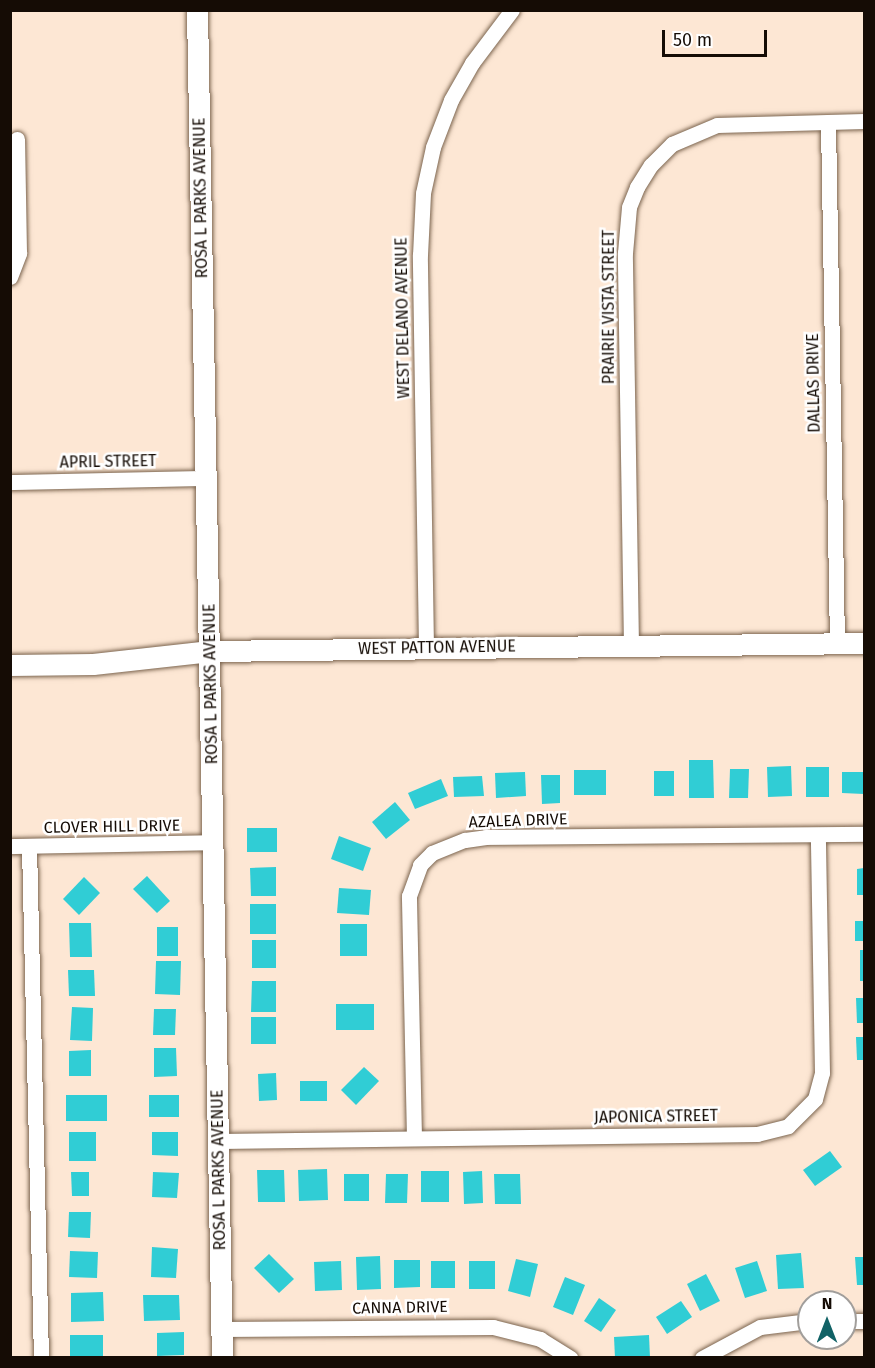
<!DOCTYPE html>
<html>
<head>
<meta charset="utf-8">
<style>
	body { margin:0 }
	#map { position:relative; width:875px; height:1368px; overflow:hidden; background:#fde7d4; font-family:"Fira Sans",sans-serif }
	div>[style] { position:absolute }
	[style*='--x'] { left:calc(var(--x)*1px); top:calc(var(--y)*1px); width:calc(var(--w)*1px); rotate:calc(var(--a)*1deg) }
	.building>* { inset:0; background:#30cdd5 }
	.roads { filter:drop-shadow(0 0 2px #7b644e) drop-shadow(0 0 2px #7b644e) }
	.street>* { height:15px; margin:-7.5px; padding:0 7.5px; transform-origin:7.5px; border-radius:7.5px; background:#fff }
	.secondary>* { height:21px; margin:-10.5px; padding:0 10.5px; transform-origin:10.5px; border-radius:10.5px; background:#fff }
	span { translate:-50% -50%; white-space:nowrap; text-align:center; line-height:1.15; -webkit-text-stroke:5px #fff; paint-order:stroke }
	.street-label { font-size:16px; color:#150c05 }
	.frame { position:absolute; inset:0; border:12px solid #150c05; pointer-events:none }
	.north { position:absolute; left:797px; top:1290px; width:60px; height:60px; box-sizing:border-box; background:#fff; border:2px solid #a19e9b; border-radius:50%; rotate:0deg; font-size:16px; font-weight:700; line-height:24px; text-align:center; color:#150c05 }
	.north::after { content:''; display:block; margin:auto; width:21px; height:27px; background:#116266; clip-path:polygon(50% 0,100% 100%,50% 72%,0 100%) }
	.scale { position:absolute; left:662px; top:30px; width:105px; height:27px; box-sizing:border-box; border:3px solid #150c05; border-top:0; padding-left:8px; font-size:18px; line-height:21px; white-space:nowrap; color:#150c05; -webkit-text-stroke:4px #fff; paint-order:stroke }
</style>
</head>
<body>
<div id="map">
	<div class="building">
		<div style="clip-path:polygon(689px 760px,713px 760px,714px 798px,689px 798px)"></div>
		<div style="clip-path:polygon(791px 766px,792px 796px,768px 797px,767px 767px)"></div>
		<div style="clip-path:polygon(806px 767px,829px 767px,829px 797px,806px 797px)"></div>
		<div style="clip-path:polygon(730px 769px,749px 769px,748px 798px,729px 798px)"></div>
		<div style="clip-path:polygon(574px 770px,606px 770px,606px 795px,574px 795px)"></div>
		<div style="clip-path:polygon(654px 771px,674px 771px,674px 796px,654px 796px)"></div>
		<div style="clip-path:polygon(525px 772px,526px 796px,496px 798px,495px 773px)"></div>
		<div style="clip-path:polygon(842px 772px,864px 772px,864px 794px,842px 793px)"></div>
		<div style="clip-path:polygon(541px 775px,560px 775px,560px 803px,542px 804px)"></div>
		<div style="clip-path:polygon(482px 776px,484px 796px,454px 797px,453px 777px)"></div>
		<div style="clip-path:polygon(441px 779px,448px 796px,415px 809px,408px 793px)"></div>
		<div style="clip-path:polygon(395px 802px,410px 820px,386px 839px,372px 822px)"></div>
		<div style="clip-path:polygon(247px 828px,277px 828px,277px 852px,247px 852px)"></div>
		<div style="clip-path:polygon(339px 836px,371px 848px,363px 871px,331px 859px)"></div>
		<div style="clip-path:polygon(276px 867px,276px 896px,251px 896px,250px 868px)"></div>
		<div style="clip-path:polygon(864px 868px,864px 895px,857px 895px,857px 869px)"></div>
		<div style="clip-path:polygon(147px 876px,170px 901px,157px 913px,133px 889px)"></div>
		<div style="clip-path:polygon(84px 877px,100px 893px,79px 915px,63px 899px)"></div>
		<div style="clip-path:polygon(339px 888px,371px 890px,369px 915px,337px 913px)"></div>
		<div style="clip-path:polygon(250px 904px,276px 904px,276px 934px,250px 934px)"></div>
		<div style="clip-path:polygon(855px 921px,864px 921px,864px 941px,855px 941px)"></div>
		<div style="clip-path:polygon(69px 923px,91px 923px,92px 957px,70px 957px)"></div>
		<div style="clip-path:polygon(340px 924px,367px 924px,367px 956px,340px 956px)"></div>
		<div style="clip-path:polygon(157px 927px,178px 927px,178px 956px,157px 956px)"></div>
		<div style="clip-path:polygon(252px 940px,276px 940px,276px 968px,252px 968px)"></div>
		<div style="clip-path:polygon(860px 950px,864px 950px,864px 981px,860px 981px)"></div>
		<div style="clip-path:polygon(156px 961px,181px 961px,180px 995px,155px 994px)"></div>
		<div style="clip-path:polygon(68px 970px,94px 970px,95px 996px,69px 996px)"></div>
		<div style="clip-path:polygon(252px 981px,276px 981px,276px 1012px,251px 1012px)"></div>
		<div style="clip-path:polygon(856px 998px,864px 998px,864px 1023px,857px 1023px)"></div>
		<div style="clip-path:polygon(336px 1004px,374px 1004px,374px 1030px,336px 1030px)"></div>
		<div style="clip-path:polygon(72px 1007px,93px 1008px,92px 1041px,70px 1040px)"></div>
		<div style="clip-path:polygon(154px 1009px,176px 1009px,175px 1035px,153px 1035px)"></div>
		<div style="clip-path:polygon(251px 1017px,276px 1017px,276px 1044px,251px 1044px)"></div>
		<div style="clip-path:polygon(856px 1037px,864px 1037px,864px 1060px,857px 1060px)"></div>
		<div style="clip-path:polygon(154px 1048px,176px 1048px,177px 1076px,154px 1077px)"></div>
		<div style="clip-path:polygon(91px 1050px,91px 1076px,69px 1076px,69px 1051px)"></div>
		<div style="clip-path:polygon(364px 1067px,379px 1081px,356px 1105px,341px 1090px)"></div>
		<div style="clip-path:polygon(276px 1073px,277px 1100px,259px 1101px,258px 1074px)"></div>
		<div style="clip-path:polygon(300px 1081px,327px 1081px,327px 1101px,300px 1101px)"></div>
		<div style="clip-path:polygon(66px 1095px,107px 1095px,107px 1121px,66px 1121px)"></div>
		<div style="clip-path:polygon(149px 1095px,179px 1095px,179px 1117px,149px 1117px)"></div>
		<div style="clip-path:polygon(69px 1132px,96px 1132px,96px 1161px,69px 1161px)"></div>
		<div style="clip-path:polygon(152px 1132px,178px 1132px,178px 1156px,152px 1155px)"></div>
		<div style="clip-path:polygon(830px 1151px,842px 1167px,815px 1186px,803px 1170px)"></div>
		<div style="clip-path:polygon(327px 1169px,328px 1200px,299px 1201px,298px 1170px)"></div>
		<div style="clip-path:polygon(257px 1170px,284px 1170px,285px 1202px,258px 1202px)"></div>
		<div style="clip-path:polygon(421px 1171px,449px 1171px,449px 1202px,421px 1202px)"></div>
		<div style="clip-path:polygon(482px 1171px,483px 1203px,464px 1204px,463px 1172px)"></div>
		<div style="clip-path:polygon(71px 1172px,89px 1172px,89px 1196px,72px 1196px)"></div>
		<div style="clip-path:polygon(153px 1172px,179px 1173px,177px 1198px,152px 1197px)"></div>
		<div style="clip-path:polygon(344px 1174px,369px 1174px,369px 1201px,344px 1201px)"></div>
		<div style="clip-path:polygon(386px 1174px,408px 1174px,407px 1203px,385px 1203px)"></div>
		<div style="clip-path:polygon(494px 1174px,520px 1174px,521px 1204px,495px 1204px)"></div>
		<div style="clip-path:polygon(69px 1212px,91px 1212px,90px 1238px,68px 1237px)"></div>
		<div style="clip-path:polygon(152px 1247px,178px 1249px,176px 1278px,151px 1277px)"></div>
		<div style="clip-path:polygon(70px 1251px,98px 1252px,97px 1278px,69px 1277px)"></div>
		<div style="clip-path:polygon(801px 1253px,804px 1288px,778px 1289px,776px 1255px)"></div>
		<div style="clip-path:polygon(269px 1254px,294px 1279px,279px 1293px,254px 1268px)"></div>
		<div style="clip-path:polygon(380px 1256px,381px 1289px,357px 1290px,356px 1257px)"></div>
		<div style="clip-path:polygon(855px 1257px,864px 1257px,864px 1285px,857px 1285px)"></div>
		<div style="clip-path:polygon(516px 1259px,538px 1264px,530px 1297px,508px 1291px)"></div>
		<div style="clip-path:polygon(394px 1260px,420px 1260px,420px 1287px,394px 1288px)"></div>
		<div style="clip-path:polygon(341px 1261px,342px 1290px,315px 1291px,314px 1262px)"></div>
		<div style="clip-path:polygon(431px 1261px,455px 1261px,455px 1288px,431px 1288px)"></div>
		<div style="clip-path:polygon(469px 1261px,495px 1261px,495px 1289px,469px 1289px)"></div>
		<div style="clip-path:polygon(757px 1261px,767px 1291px,745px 1298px,735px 1268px)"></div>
		<div style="clip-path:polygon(706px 1274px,720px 1301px,700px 1311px,687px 1284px)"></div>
		<div style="clip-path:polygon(565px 1277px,585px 1285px,573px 1315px,553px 1307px)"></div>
		<div style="clip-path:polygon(103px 1292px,104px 1321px,71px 1322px,71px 1293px)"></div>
		<div style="clip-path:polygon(143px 1295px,179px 1295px,180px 1320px,144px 1321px)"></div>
		<div style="clip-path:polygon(599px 1298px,616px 1310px,601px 1332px,584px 1321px)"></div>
		<div style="clip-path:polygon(681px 1301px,692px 1317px,667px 1334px,656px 1317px)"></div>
		<div style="clip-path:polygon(184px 1332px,184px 1355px,157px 1356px,157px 1333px)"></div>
		<div style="clip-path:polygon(70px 1335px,103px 1335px,103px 1358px,70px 1358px)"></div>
		<div style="clip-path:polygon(649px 1335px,650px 1358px,615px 1358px,614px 1337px)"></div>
	</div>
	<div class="roads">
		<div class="street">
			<div style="--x:828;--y:122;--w:521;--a:89.01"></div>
			<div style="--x:10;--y:277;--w:26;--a:-69"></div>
			<div style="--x:19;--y:253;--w:114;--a:-91"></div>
			<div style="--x:10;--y:482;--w:196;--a:-1.2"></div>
			<div style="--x:631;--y:646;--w:393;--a:-90.9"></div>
			<div style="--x:625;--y:253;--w:46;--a:-85"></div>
			<div style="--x:629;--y:207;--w:22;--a:-68"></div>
			<div style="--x:637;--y:187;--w:26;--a:-58"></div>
			<div style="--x:651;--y:165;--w:30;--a:-45"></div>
			<div style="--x:672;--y:144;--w:49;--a:-22.9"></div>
			<div style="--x:717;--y:125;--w:147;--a:-1.6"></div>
			<div style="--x:426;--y:648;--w:393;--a:-90.9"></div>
			<div style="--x:420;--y:255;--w:62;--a:-87.2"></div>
			<div style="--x:423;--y:193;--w:47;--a:-77.7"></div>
			<div style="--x:433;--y:147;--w:50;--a:-69"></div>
			<div style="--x:451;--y:100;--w:43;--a:-60.4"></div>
			<div style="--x:472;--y:63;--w:66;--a:-53"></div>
			<div style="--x:10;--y:846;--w:204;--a:-1.1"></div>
			<div style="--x:29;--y:846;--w:512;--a:88.66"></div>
			<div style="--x:414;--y:1138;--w:242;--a:-91.2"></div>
			<div style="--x:409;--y:896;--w:33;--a:-70"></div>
			<div style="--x:420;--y:865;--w:17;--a:-45"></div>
			<div style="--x:432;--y:853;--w:35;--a:-22"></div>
			<div style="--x:465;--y:840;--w:21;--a:-8"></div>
			<div style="--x:486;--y:837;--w:378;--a:-0.5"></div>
			<div style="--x:219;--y:1141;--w:538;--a:-0.75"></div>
			<div style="--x:757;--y:1134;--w:32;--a:-14"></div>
			<div style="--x:788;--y:1126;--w:38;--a:-45"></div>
			<div style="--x:815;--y:1099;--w:27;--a:-75"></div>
			<div style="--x:822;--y:1073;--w:238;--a:-91"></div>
			<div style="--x:845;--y:1321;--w:19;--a:0"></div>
			<div style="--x:222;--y:1329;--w:271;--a:-0.4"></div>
			<div style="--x:493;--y:1327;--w:49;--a:14.3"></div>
			<div style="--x:540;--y:1339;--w:36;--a:32"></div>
			<div style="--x:702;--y:1358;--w:66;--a:-28.1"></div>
			<div style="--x:760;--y:1327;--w:49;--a:-7"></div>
		</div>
		<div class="secondary">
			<div style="--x:197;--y:10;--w:1348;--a:88.94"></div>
			<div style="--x:10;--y:665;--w:83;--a:-0.7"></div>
			<div style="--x:93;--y:664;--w:118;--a:-6.3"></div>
			<div style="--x:210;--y:651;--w:654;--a:-0.7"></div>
		</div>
	</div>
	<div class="street-label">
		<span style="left:201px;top:198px;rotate:-91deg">ROSA L PARKS AVENUE</span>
		<span style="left:609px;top:307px;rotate:-90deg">PRAIRIE VISTA STREET</span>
		<span style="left:403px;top:318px;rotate:-91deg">WEST DELANO AVENUE</span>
		<span style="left:814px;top:383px;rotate:-91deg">DALLAS DRIVE</span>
		<span style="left:108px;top:462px;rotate:-1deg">APRIL STREET</span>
		<span style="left:437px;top:648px;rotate:-1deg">WEST PATTON AVENUE</span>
		<span style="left:211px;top:684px;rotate:-91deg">ROSA L PARKS AVENUE</span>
		<span style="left:518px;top:821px;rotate:-2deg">AZALEA DRIVE</span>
		<span style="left:112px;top:827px;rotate:-1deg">CLOVER HILL DRIVE</span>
		<span style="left:656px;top:1117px;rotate:-1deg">JAPONICA STREET</span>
		<span style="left:219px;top:1170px;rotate:-91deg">ROSA L PARKS AVENUE</span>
		<span style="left:400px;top:1308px;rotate:-1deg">CANNA DRIVE</span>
	</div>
	<div class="frame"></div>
	<div class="north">N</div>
	<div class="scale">50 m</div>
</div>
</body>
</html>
